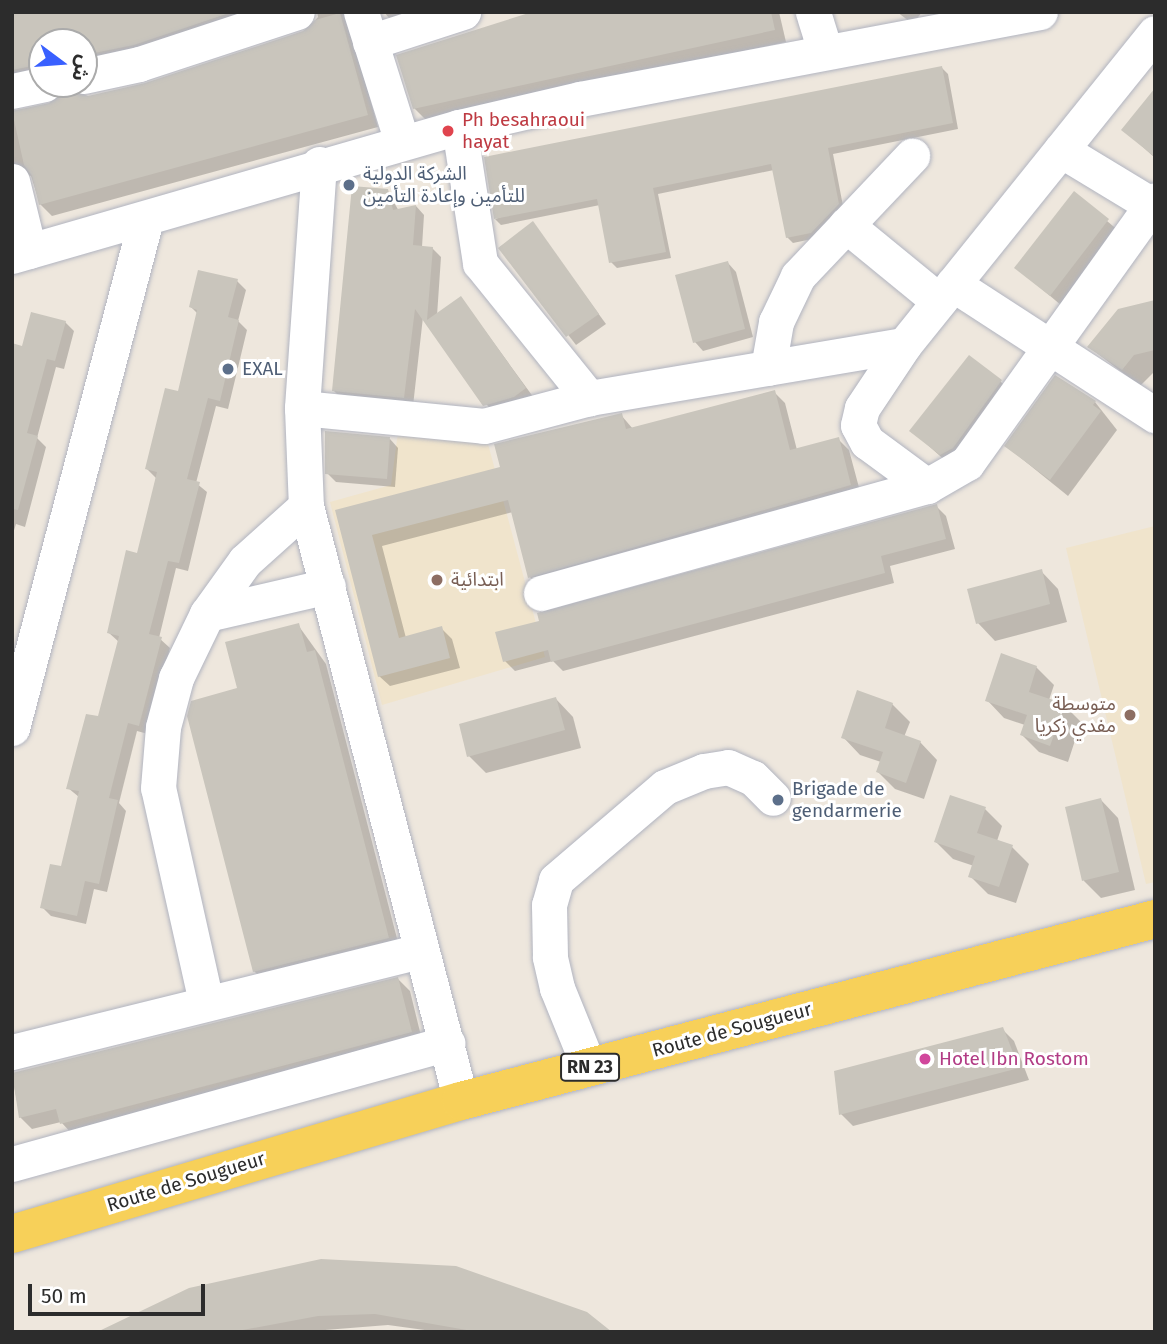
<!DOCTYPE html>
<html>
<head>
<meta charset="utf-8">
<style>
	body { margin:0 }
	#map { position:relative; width:1167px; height:1344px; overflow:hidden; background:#eee7dd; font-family:"Fira Sans","Noto Sans Arabic",sans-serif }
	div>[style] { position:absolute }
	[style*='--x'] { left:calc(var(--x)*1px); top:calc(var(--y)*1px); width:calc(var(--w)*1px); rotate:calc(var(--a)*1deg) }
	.education>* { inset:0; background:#f0e4cc }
	.shadow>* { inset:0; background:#0003 }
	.building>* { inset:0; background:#c9c5bc }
	.roads { filter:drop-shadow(0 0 2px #b1b4c0) drop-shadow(0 0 2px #b1b4c0) }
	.minor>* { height:35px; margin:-17.5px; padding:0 17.5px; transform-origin:17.5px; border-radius:17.5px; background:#fff }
	.major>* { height:38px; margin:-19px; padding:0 19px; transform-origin:19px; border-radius:19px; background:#f7d059 }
	.dots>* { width:19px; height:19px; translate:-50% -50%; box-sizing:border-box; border:4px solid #fff; border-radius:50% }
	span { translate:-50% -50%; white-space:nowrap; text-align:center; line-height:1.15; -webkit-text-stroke:6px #fff; paint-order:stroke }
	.shield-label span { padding:2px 5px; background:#fff; border:2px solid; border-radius:5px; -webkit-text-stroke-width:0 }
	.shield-label { font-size:18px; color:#2c2c2c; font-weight:700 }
	.health-label { font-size:19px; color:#be3a42 }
	.left { translate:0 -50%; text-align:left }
	.service-label { font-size:19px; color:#4e5e75 }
	.education-label { font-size:19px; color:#785e54 }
	.right { translate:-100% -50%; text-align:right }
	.street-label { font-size:19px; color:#2c2c2c }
	.hotel-label { font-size:19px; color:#b23c85 }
	.frame { position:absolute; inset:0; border:14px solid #2c2c2c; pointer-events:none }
	.north { position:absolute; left:28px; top:28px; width:70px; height:70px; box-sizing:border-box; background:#fff; border:2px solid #ababab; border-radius:50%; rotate:106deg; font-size:19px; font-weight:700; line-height:28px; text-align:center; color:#2c2c2c }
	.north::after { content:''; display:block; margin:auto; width:24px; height:32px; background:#3960ff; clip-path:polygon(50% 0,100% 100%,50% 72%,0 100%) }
	.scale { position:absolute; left:28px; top:1284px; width:177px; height:32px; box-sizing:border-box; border:4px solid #2c2c2c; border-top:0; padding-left:9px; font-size:21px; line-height:24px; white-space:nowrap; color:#2c2c2c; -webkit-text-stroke:5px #fff; paint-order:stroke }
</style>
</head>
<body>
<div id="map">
	<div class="education">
		<div style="clip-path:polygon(398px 432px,487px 440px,545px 657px,382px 705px,330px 502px,391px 485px)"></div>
		<div style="clip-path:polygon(1155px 526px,1155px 882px,1146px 884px,1066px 548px)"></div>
	</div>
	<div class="shadow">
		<div style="clip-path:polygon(12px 12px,279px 12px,84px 74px,84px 42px,42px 42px,42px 79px,12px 87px)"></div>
		<div style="clip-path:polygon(317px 12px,346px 12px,378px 127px,52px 216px,40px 204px,31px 176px,19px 173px,12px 180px,12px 111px,49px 105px,65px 90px,64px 84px,76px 84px,76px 95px,88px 97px,144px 85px,304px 33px,318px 17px)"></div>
		<div style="clip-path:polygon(384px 12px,432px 12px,394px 24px)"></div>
		<div style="clip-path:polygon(538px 12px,779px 12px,786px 42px,426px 120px,414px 108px)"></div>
		<div style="clip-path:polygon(897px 12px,922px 12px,913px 24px)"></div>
		<div style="clip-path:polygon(942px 68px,948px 74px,958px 129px,833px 154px,844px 211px,817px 238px,793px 243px,787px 237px,774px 170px,658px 194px,671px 258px,617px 268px,611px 262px,600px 205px,501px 225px,495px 219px)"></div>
		<div style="clip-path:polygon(1155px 91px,1155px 158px,1124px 130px)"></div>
		<div style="clip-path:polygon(387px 191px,399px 211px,416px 206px,424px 215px,422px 247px,432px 248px,441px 257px,437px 316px,461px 298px,534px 398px,493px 413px,423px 317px,413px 406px,342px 399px,333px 390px)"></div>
		<div style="clip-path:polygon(1075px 194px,1126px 237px,1068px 311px,1017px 268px)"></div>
		<div style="clip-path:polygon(533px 224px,606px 324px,576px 345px,500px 247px)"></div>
		<div style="clip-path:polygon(728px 263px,736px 272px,753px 337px,703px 351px,695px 342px)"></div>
		<div style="clip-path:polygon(237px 281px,246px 290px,238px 321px,247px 330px,228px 409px,216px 406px,196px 483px,207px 492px,188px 571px,176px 568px,159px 638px,170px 648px,148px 734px,137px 731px,119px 803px,126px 811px,107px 892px,94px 889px,86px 924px,51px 916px,42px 907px,62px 868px,79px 797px,68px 788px,99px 718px,119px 642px,109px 633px,139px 555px,156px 478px,147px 469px,179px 393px,198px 314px,191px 307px)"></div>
		<div style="clip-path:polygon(1155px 305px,1155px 371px,1140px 386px,1089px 347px)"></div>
		<div style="clip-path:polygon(65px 322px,74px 331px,64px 369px,56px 367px,37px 438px,46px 447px,25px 527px,16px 524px,12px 537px,12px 345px,23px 348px)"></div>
		<div style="clip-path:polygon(1055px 377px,1095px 402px,1117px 430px,1068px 496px,1006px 446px)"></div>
		<div style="clip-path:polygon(1000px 381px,1018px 399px,958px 472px,912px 431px)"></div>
		<div style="clip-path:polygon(774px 392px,785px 403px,797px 450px,838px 439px,849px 450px,861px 495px,540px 588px,530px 577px,513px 512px,382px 546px,406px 638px,441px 628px,452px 639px,460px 668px,390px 686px,379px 676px,337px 512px,502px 469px,621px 415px,633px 429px)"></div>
		<div style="clip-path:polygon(390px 439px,398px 448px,395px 487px,336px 482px,327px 473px)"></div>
		<div style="clip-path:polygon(936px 506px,946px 516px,955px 549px,890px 566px,894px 583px,563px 671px,553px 661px,515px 671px,505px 661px)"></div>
		<div style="clip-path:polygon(1041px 571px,1058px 589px,1067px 622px,995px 641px,978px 623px)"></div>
		<div style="clip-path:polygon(298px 625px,326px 664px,400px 950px,266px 983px,254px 971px,240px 690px)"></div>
		<div style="clip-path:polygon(1036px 667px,1054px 685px,1049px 700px,1064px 705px,1081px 722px,1068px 762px,1039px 752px,1022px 735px,1025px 725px,1004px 718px,987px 700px)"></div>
		<div style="clip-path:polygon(556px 699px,573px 717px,581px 748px,486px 773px,469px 756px)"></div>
		<div style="clip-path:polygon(892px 704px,910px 722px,904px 737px,920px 742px,937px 760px,924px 799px,895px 789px,878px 772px,881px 762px,860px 755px,843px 737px)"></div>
		<div style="clip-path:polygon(1101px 800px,1118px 818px,1135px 890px,1101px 898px,1084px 881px,1067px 809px)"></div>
		<div style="clip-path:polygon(985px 809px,1002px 826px,997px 841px,1012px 847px,1029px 864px,1016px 903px,988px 894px,970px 876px,974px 866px,953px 859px,936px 842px)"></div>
		<div style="clip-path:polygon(398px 979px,410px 991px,423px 1044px,73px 1135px,61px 1122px,32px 1129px,20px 1117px,12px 1075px)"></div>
		<div style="clip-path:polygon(1002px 1029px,1014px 1041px,1029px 1080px,853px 1126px,841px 1114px)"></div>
		<div style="clip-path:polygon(190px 1290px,610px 1332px,439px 1332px,388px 1325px,300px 1332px,110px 1332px)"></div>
	</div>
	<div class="building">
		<div style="clip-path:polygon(12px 12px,232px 12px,134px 45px,84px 55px,84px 42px,42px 42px,42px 64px,12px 70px)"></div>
		<div style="clip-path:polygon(532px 12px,771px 12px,775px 30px,413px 109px,396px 55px)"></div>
		<div style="clip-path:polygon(340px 13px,368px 115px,39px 205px,32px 176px,24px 165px,12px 111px,49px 103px,68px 87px,88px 96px,145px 83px,303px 31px,315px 20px)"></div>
		<div style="clip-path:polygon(942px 66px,953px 123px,828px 148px,839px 204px,811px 233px,786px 238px,771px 164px,653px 188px,666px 252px,609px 263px,597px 199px,494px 219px,484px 157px)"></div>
		<div style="clip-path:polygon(1155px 88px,1155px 157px,1121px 130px)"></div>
		<div style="clip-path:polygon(352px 186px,388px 189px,393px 210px,416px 205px,413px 245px,433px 247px,427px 320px,461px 296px,526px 388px,514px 397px,483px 406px,415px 309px,404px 398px,332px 391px)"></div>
		<div style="clip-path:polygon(1074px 191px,1109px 219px,1050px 296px,1014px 268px)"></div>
		<div style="clip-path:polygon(533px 221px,599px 314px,566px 337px,498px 248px)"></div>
		<div style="clip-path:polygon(728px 261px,745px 329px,693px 343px,675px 275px)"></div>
		<div style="clip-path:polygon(198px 270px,238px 279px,228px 317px,239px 320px,220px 401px,208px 398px,187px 479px,200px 482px,179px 563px,168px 561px,149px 634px,162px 637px,139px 726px,128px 723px,109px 798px,118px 800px,99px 884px,85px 881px,77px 916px,40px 908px,50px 864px,61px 866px,79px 791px,66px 789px,86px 714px,98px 716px,119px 636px,107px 633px,126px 550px,137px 553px,157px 472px,145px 469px,165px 388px,178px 391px,197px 310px,189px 307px)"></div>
		<div style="clip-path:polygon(1155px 300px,1155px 350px,1134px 355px,1122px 370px,1087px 347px,1118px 309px)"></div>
		<div style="clip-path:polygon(31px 312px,66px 321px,55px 361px,47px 359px,27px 433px,38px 436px,18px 510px,12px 509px,12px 343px,22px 346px)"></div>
		<div style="clip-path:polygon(969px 355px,1002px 380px,953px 448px,940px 455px,909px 431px)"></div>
		<div style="clip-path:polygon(1055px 375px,1096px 401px,1093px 405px,1101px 411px,1050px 480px,1004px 446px)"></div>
		<div style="clip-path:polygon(775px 390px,790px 450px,839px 437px,851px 485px,528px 578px,508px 500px,372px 535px,399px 638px,442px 626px,450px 658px,378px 677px,335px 510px,500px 467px,494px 444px,622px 413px,626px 429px)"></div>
		<div style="clip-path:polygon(325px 431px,390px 437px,387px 479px,325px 474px)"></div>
		<div style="clip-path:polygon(937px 504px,946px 539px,881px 556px,885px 573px,551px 662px,548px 650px,503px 662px,495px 632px,539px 621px,537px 613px)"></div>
		<div style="clip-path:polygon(1042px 569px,1050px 604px,976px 624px,967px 589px)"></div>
		<div style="clip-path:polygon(299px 623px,307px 652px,315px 650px,389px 938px,253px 972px,187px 716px,191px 701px,237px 688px,225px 642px)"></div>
		<div style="clip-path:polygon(1001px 653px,1037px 666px,1029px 692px,1065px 704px,1050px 746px,1020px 735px,1027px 715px,985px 701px)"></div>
		<div style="clip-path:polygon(857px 690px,893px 703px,885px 728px,921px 741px,906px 783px,876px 772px,883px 752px,841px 738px)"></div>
		<div style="clip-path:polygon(556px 697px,565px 730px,467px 757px,459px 724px)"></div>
		<div style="clip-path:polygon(950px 795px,986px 807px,977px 833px,1013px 845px,999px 887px,968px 877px,975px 856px,934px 842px)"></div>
		<div style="clip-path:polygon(1101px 798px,1119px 872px,1082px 881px,1065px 807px)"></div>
		<div style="clip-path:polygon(398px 977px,412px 1032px,60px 1124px,56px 1109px,19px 1118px,12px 1073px)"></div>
		<div style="clip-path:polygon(1003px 1027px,1019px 1068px,839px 1115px,834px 1071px)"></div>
		<div style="clip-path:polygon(321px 1259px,456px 1266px,587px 1312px,612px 1332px,478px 1332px,375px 1314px,318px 1316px,232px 1332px,97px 1332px,189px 1288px)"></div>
	</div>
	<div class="roads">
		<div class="minor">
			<div style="--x:361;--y:12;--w:136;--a:72.5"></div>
			<div style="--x:813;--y:12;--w:41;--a:72.9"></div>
			<div style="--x:370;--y:42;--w:98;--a:-17.9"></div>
			<div style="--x:84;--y:76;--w:56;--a:-12.3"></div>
			<div style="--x:139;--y:64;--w:166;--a:-18.2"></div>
			<div style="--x:12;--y:91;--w:33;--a:-12"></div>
			<div style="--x:459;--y:127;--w:138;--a:81.2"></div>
			<div style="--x:480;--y:263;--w:174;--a:51.1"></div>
			<div style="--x:1061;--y:150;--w:104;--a:31.2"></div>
			<div style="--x:319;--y:164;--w:245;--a:94"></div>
			<div style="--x:302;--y:408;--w:98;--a:87.7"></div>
			<div style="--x:306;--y:506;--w:615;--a:75.4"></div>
			<div style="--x:12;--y:181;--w:72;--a:76.3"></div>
			<div style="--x:846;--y:225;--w:120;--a:39.3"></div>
			<div style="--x:12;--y:256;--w:465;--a:-16.1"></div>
			<div style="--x:459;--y:127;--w:124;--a:-13"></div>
			<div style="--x:580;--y:99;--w:468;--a:-10.7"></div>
			<div style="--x:953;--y:284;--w:241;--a:33"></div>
			<div style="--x:768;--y:368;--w:47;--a:-80.1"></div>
			<div style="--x:776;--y:322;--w:51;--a:-64.4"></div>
			<div style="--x:798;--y:276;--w:166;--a:-46.5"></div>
			<div style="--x:302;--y:408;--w:183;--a:5.6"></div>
			<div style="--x:484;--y:426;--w:109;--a:-14.9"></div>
			<div style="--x:589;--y:398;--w:319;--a:-9.6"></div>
			<div style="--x:927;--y:486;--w:74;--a:-143.7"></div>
			<div style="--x:867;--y:442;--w:19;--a:-118"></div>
			<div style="--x:858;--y:425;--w:17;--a:-77"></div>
			<div style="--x:862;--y:408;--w:76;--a:-56.3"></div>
			<div style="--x:904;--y:345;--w:400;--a:-51.2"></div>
			<div style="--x:541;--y:593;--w:401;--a:-15.5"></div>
			<div style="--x:927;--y:486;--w:46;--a:-29.9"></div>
			<div style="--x:967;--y:463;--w:323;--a:-54.4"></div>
			<div style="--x:207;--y:614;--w:124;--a:-13"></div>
			<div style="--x:12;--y:728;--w:526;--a:-75.25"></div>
			<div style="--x:206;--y:1002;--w:219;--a:-102.6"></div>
			<div style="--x:158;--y:788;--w:61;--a:-85.3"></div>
			<div style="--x:163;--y:727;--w:51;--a:-75.1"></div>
			<div style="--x:176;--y:678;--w:71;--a:-64.2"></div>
			<div style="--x:207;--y:614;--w:65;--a:-54.4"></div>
			<div style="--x:245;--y:561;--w:82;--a:-42"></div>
			<div style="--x:12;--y:1052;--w:421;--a:-13.9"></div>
			<div style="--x:589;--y:1067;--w:85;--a:-112.1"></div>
			<div style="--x:557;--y:988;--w:32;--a:-103"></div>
			<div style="--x:550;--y:957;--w:52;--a:-91.1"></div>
			<div style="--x:549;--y:905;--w:26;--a:-74"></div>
			<div style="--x:556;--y:880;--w:143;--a:-40.5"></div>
			<div style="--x:665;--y:787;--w:42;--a:-22.3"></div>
			<div style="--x:704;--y:771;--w:24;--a:-9"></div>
			<div style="--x:728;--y:767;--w:27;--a:24"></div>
			<div style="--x:753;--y:778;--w:28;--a:45"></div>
			<div style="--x:12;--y:1164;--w:452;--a:-15.5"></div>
		</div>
		<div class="major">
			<div style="--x:12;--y:1234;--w:468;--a:-16.5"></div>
			<div style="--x:461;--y:1101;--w:717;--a:-14.69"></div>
		</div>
	</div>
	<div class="dots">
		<div style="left:448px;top:131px;background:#e0444e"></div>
		<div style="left:349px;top:185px;background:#5c6f8a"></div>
		<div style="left:228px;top:369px;background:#5c6f8a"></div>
		<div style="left:437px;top:580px;background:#8d6e63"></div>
		<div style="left:1130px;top:715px;background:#8d6e63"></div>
		<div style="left:778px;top:800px;background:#5c6f8a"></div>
		<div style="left:925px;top:1059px;background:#d1479c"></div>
	</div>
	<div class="shield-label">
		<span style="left:590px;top:1067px">RN 23</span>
	</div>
	<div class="health-label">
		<span class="left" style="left:462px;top:131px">Ph besahraoui<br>hayat</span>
	</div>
	<div class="service-label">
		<span class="left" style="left:363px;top:185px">الشركة الدولية<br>للتأمين وإعادة التأمين</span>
		<span class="left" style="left:242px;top:369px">EXAL</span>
		<span class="left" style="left:792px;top:800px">Brigade de<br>gendarmerie</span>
	</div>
	<div class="education-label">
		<span class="left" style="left:451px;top:580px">ابتدائية</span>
		<span class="right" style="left:1116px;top:715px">متوسطة<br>مفدي زكريا</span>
	</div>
	<div class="street-label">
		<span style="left:732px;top:1030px;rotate:-15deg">Route de Sougueur</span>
		<span style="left:186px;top:1182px;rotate:-17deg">Route de Sougueur</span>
	</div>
	<div class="hotel-label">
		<span class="left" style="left:939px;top:1059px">Hotel Ibn Rostom</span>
	</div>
	<div class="frame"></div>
	<div class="north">ش</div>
	<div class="scale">50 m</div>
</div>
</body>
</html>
